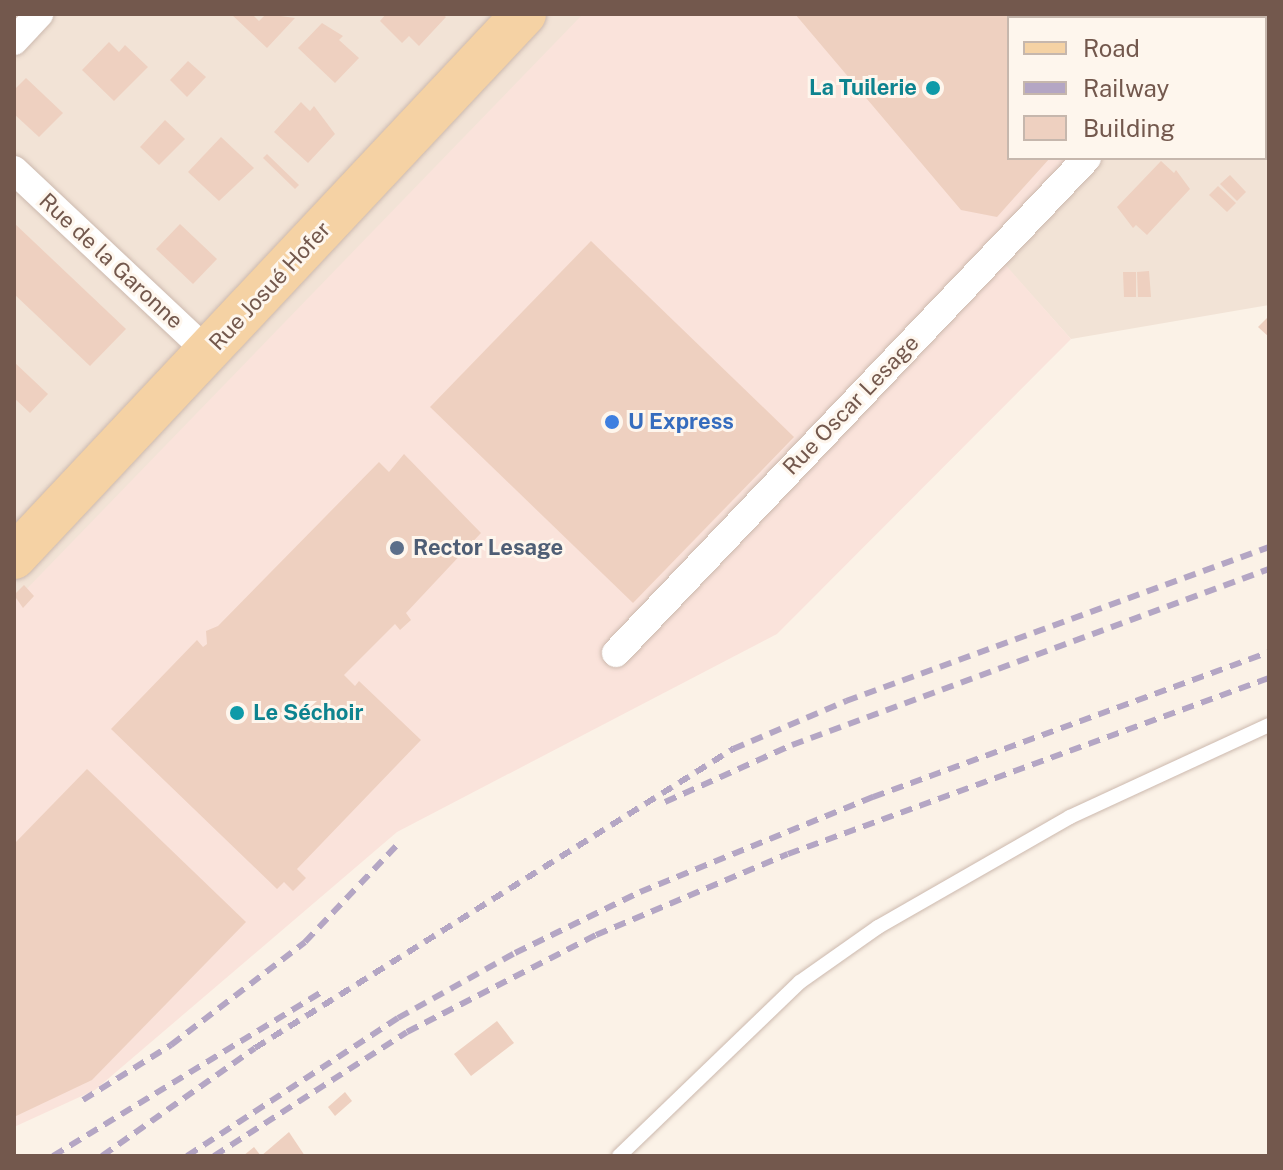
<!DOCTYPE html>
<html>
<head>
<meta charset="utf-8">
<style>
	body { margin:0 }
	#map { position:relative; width:1283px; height:1170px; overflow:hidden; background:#fbf2e7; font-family:"Public Sans",sans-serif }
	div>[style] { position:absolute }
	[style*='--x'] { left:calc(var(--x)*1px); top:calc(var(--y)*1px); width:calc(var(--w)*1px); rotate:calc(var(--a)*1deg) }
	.residential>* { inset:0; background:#f2e3d6 }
	.commercial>* { inset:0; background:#fae3db }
	.building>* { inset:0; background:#eed0c0 }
	.roads { filter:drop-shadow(0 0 2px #ccb9ae) drop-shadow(0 0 2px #ccb9ae) }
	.lane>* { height:14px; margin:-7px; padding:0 7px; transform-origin:7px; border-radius:7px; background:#fff }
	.street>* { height:28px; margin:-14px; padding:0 14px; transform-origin:14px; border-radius:14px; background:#fff }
	.primary>* { height:44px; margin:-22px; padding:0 22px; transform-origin:22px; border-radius:22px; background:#f5d2a4 }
	.rail>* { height:6px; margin-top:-3px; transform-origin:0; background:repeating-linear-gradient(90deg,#b4a6c4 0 12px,transparent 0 20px) }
	.dots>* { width:22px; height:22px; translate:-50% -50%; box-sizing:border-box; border:4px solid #fef6ed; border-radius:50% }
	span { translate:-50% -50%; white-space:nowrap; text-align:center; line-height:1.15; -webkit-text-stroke:6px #fef6ed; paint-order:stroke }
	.culture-label { font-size:22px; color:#0d838f; font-weight:700 }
	.right { translate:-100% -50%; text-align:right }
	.left { translate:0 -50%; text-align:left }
	.street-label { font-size:22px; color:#73584d }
	.shop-label { font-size:22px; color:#366cbe; font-weight:700 }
	.service-label { font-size:22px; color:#4e5e75; font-weight:700 }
	.frame { position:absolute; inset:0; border:16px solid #73584d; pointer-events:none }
	.legend { position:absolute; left:1007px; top:16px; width:260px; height:144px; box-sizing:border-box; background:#fef6ed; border:2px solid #c6b7ad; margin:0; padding:10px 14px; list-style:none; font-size:24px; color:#73584d }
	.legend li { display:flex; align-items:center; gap:16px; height:40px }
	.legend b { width:40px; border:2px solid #c6b7ad }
</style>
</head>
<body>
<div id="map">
	<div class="residential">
		<div style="clip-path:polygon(14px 14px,584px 14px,14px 604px)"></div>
		<div style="clip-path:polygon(1207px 14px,1269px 14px,1269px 305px,1071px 339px,987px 245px,1070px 158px,1265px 158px,1265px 18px,1203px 18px)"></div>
	</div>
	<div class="commercial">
		<div style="clip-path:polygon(583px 14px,1207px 14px,1009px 18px,1009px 158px,1070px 158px,988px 245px,1071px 339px,777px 634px,397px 832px,95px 1090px,14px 1127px,14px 602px)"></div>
	</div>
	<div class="building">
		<div style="clip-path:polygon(231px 14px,252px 14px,259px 21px,266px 14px,295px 18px,267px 48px)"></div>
		<div style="clip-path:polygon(386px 14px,442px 14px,446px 17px,419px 46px,409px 36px,402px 43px,380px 21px)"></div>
		<div style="clip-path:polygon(795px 14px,1078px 14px,1084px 18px,1009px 18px,1009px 158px,1050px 158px,997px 217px,961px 210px)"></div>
		<div style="clip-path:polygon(322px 23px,343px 36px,339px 40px,359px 58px,335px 83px,298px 48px)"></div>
		<div style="clip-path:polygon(109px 42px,119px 52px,125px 45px,148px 67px,114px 101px,82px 70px)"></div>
		<div style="clip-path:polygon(188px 61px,206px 77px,187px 97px,170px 80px)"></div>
		<div style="clip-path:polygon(26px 78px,63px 113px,39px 137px,14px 114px,14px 90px)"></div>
		<div style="clip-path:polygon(301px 102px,310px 111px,314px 106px,335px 134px,308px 163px,274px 132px)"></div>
		<div style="clip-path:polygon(1265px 102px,1269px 106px,1265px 135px)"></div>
		<div style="clip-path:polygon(165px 120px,185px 139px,159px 165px,140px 147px)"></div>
		<div style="clip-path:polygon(221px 137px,254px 168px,219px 201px,188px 172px)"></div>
		<div style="clip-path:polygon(267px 154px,299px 185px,295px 189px,263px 158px)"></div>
		<div style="clip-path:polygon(1161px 161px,1174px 173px,1176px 170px,1190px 189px,1147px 235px,1136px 225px,1133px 228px,1117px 207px)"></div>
		<div style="clip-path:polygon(1230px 175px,1246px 192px,1237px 201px,1220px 184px)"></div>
		<div style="clip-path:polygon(1218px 186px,1236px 203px,1227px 212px,1209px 195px)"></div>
		<div style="clip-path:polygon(14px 223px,126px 329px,90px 366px,14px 294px)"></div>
		<div style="clip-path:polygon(180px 224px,217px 259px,193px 284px,156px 249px)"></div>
		<div style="clip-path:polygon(591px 241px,794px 437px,633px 603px,430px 407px)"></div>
		<div style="clip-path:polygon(1149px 271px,1151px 297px,1138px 297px,1137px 272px)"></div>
		<div style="clip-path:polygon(1123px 272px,1136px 272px,1136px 297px,1124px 297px)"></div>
		<div style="clip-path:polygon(1269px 316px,1269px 337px,1258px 327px)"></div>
		<div style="clip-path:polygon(14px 362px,48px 394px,30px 413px,14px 398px)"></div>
		<div style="clip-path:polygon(404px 454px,481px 533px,406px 613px,411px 620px,400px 630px,395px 624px,344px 675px,355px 686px,359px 681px,421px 740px,297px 869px,306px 878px,293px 891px,284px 882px,277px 889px,111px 729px,197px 640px,203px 647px,207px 644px,206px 631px,218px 626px,379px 462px,389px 472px)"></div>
		<div style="clip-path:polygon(24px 585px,34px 596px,23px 608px,14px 595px)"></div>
		<div style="clip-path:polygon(87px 769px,246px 922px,92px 1080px,14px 1117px,14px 844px)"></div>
		<div style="clip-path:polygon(497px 1021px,514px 1043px,471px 1076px,454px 1054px)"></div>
		<div style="clip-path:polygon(345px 1092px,352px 1101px,335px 1116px,328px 1107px)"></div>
		<div style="clip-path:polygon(289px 1132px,305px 1156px,243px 1156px,254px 1147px,261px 1156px)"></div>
	</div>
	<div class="roads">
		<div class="lane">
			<div style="--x:619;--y:1156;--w:251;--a:-43.9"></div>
			<div style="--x:800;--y:982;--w:95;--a:-35.2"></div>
			<div style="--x:878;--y:927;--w:221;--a:-29.8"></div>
			<div style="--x:1070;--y:817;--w:219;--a:-24.8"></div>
		</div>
		<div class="street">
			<div style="--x:1220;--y:18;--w:6;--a:-45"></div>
			<div style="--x:14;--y:41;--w:37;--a:-47"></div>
			<div style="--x:14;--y:170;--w:266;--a:43.2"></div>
			<div style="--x:616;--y:653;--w:683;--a:-46.42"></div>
		</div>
		<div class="primary">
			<div style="--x:14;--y:557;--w:745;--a:-46.8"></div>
		</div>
	</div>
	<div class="rail">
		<div style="--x:665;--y:802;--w:139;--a:-24.2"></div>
		<div style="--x:792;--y:745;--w:508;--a:-20.25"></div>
		<div style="--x:83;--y:1100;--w:104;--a:-32"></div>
		<div style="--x:171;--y:1045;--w:169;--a:-37.5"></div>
		<div style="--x:305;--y:942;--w:137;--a:-46.5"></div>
		<div style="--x:53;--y:1156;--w:313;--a:-31.4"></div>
		<div style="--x:102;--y:1156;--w:187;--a:-35.2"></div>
		<div style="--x:255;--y:1048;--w:564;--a:-32.03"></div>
		<div style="--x:733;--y:749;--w:123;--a:-23"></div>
		<div style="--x:846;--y:701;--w:450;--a:-20"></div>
		<div style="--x:187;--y:1156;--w:252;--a:-33.2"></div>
		<div style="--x:398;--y:1018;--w:134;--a:-29.1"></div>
		<div style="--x:515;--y:953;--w:139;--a:-26"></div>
		<div style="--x:640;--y:892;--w:252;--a:-22.2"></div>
		<div style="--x:873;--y:797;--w:422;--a:-20.1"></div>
		<div style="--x:214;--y:1156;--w:229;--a:-32.7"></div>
		<div style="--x:407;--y:1032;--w:212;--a:-27.2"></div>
		<div style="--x:596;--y:935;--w:208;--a:-22.9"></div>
		<div style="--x:788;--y:854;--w:512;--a:-20.1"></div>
	</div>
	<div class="dots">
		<div style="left:933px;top:88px;background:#0f9aa8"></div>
		<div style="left:612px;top:422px;background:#3f7fe0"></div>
		<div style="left:397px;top:548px;background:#5c6f8a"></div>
		<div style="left:237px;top:713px;background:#0f9aa8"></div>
	</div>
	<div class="culture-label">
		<span class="right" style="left:917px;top:88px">La Tuilerie</span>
		<span class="left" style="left:253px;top:713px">Le Séchoir</span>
	</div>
	<div class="street-label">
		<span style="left:111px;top:261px;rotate:43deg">Rue de la Garonne</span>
		<span style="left:270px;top:286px;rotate:-47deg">Rue Josué Hofer</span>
		<span style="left:851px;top:405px;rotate:-46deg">Rue Oscar Lesage</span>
	</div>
	<div class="shop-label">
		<span class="left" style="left:628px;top:422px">U Express</span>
	</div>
	<div class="service-label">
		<span class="left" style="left:413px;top:548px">Rector Lesage</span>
	</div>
	<div class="frame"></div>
	<ul class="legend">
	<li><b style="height:10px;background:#f5d2a4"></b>Road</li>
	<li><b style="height:10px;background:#b4a6c4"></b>Railway</li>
	<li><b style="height:22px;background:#eed0c0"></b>Building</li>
	</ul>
</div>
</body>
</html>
